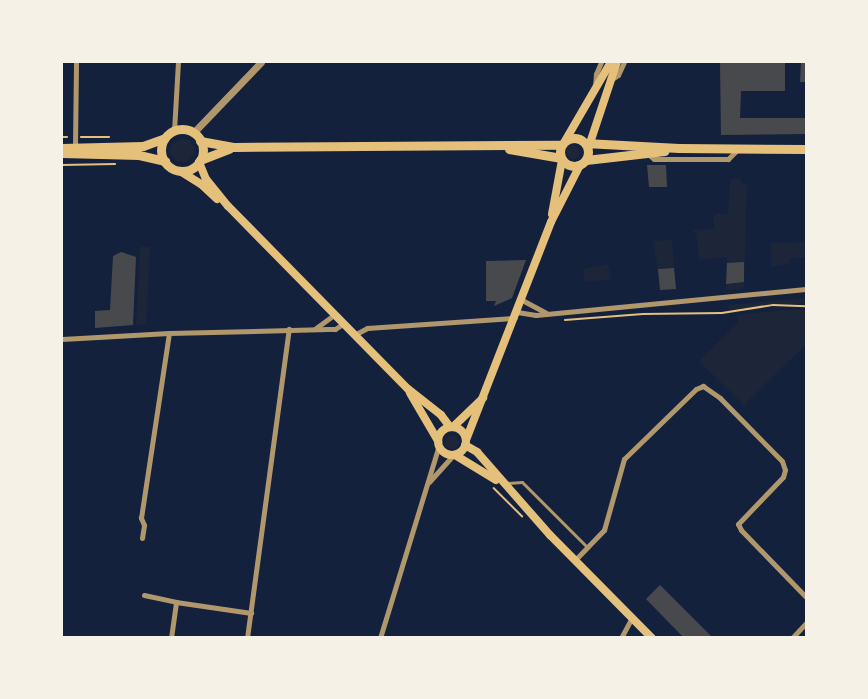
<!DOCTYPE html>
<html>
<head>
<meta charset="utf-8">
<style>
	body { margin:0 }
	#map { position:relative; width:868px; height:699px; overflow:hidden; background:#14213d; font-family:Helvetica,sans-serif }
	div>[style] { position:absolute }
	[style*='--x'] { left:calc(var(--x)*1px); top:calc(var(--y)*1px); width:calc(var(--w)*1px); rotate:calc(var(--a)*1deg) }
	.green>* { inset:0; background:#1d2539 }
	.round { border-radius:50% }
	.building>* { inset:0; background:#48494c }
	.path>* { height:1.5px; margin:-0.75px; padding:0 0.75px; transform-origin:0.75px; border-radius:0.75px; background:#e5c07b }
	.service>* { height:3px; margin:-1.5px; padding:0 1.5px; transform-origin:1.5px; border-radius:1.5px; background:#b1986c }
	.minor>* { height:5px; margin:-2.5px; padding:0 2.5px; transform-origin:2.5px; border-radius:2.5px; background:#b1986c }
	.tertiary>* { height:7px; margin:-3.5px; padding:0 3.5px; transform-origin:3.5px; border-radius:3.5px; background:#b1986c }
	.secondary>* { height:8px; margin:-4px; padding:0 4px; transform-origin:4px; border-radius:4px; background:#e5c07b }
	.secondary>.ring { margin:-4px; padding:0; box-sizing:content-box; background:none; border:8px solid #e5c07b; border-radius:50% }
	.primary>* { height:9px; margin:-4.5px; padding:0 4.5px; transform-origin:4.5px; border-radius:4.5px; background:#e5c07b }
	.primary>.ring { margin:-4.5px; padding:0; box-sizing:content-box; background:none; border:9px solid #e5c07b; border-radius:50% }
	span { translate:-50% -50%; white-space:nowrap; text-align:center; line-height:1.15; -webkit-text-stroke:4.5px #f6f1e7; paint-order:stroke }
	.frame { position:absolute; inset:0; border:63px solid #f6f1e7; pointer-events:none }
</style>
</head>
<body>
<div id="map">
	<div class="green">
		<div style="clip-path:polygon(181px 138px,189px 140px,194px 146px,194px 154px,186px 162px,177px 161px,169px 152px,171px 145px)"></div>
		<div class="round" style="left:566px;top:145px;width:14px;height:14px"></div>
		<div style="clip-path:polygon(730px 179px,741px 179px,741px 183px,747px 184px,744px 289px,726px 290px,727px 257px,699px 260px,696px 233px,692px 230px,714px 229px,714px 214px,728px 214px)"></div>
		<div style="clip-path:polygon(672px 240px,674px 268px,658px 269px,653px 241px)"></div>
		<div style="clip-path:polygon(806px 242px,806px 257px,789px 259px,789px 264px,771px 267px,771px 243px)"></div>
		<div style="clip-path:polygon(140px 247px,150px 247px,148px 291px,146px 324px,136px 325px)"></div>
		<div style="clip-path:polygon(608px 264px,611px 279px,585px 282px,583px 269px)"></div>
		<div style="clip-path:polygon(806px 298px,806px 303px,727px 310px,729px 305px)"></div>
		<div style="clip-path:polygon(784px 310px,806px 310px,806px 344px,744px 405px,699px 361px,738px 323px,737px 315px)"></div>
		<div class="round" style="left:445px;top:435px;width:14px;height:14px"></div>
	</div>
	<div class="building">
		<div style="clip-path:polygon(720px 62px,785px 62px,785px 91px,741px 91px,740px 118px,806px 118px,806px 134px,721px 135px)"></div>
		<div style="clip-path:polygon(801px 62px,806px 62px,806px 82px,800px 82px)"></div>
		<div style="clip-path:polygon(647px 165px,666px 165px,667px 187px,649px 187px)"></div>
		<div style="clip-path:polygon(121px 252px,136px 257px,133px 325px,95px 328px,95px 311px,110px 310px,113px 256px)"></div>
		<div style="clip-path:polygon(526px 260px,512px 298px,494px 306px,496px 301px,486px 301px,486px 261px)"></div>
		<div style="clip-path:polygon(744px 262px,744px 282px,726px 284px,727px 263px)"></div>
		<div style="clip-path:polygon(674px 268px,676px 289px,660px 290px,658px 269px)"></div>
		<div style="clip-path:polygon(660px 585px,713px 638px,684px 638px,646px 599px)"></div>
	</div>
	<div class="path">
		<div style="--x:62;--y:137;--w:5;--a:0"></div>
		<div style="--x:81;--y:137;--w:28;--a:0"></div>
		<div style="--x:62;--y:165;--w:53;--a:-1.1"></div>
		<div style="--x:565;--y:320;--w:78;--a:-4.4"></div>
		<div style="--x:643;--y:314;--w:79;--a:-0.7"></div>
		<div style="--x:722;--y:313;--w:52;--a:-8.9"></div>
		<div style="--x:773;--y:305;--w:33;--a:2"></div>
		<div style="--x:494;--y:488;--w:40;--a:45"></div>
	</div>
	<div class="service">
		<div style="--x:507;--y:483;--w:15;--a:-4"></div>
		<div style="--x:522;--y:482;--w:92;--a:45"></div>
	</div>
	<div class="minor">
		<div style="--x:612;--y:79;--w:7;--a:-34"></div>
		<div style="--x:618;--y:75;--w:14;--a:-65"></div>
		<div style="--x:595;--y:88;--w:14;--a:-86"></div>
		<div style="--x:596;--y:74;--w:13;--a:-67"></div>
		<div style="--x:174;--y:131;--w:69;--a:-86.7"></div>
		<div style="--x:75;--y:146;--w:84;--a:-89.3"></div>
		<div style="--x:647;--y:153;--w:9;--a:41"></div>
		<div style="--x:654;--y:159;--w:74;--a:0"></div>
		<div style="--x:728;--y:159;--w:16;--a:-45"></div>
		<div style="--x:522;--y:300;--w:27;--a:28"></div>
		<div style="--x:517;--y:312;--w:19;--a:9"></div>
		<div style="--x:536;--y:315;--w:271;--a:-5.5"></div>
		<div style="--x:316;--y:328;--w:22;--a:-36"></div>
		<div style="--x:354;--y:335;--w:15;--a:-28"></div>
		<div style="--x:367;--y:328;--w:148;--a:-3.9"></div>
		<div style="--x:62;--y:339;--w:107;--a:-3.2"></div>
		<div style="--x:169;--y:333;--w:159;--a:-1.4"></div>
		<div style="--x:328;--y:329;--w:7;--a:0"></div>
		<div style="--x:335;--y:329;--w:9;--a:-32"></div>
		<div style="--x:429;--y:482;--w:36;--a:-48"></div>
		<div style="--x:142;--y:538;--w:13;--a:-81"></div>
		<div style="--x:144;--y:525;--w:8;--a:-113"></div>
		<div style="--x:141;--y:518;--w:187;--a:-81.4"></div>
		<div style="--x:575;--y:560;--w:42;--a:-46"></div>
		<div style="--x:604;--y:530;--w:74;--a:-74.3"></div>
		<div style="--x:624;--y:459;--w:100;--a:-44.2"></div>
		<div style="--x:696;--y:389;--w:8;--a:-23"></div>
		<div style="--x:703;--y:386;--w:21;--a:35"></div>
		<div style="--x:720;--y:398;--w:88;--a:45.5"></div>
		<div style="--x:782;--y:461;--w:9;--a:72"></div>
		<div style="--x:785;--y:470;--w:7;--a:106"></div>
		<div style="--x:783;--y:477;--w:65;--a:133.8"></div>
		<div style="--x:738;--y:524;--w:7;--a:63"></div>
		<div style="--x:741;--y:530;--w:93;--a:45.9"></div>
		<div style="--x:144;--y:595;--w:33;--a:12"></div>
		<div style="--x:171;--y:638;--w:36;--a:-82"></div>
		<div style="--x:176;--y:602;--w:76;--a:8.3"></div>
		<div style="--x:247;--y:638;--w:312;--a:-82.3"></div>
		<div style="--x:380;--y:638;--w:202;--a:-73"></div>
		<div style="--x:621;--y:638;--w:24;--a:-62"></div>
		<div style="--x:792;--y:638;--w:21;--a:-47"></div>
	</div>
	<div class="tertiary">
		<div style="--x:193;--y:133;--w:98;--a:-46.2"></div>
	</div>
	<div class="secondary">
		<div style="--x:565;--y:141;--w:91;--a:-59.8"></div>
		<div style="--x:588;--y:149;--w:92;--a:-71.6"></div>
		<div style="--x:199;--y:162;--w:18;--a:68"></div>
		<div style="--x:206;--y:179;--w:35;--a:51"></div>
		<div style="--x:228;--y:206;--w:257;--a:45.5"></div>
		<div style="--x:408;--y:389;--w:42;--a:38.2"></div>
		<div style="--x:441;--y:415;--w:15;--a:53"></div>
		<div style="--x:180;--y:171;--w:25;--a:32"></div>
		<div style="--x:201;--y:184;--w:22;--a:43"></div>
		<div style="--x:552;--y:214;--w:55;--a:-79.5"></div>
		<div style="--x:410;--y:393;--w:56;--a:59.7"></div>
		<div style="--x:453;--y:427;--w:42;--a:-44"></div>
		<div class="ring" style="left:438px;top:427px;width:20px;height:20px"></div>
		<div style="--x:466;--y:440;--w:234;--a:-68.7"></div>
		<div style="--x:551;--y:222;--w:64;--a:-63"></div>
		<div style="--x:465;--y:445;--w:14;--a:30"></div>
		<div style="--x:477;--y:452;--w:111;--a:48.7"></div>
		<div style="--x:550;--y:535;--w:145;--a:45.3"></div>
		<div style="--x:455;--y:455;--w:48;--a:31.4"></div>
	</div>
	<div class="primary">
		<div class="ring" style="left:161px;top:129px;width:33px;height:33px"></div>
		<div class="ring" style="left:560px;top:138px;width:19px;height:19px"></div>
		<div style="--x:200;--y:141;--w:35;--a:10"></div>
		<div style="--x:234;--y:147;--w:327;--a:-0.4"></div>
		<div style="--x:585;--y:143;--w:94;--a:3"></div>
		<div style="--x:679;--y:148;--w:127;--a:0.5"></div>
		<div style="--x:62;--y:148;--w:81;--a:-1.4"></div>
		<div style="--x:143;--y:146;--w:23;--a:-20"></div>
		<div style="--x:509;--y:149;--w:53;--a:9.8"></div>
		<div style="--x:62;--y:153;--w:77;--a:1.5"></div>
		<div style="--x:139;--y:155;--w:27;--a:13"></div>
		<div style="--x:200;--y:160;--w:31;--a:-21"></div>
		<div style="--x:586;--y:160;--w:79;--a:-6.6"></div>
	</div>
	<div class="frame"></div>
</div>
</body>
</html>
